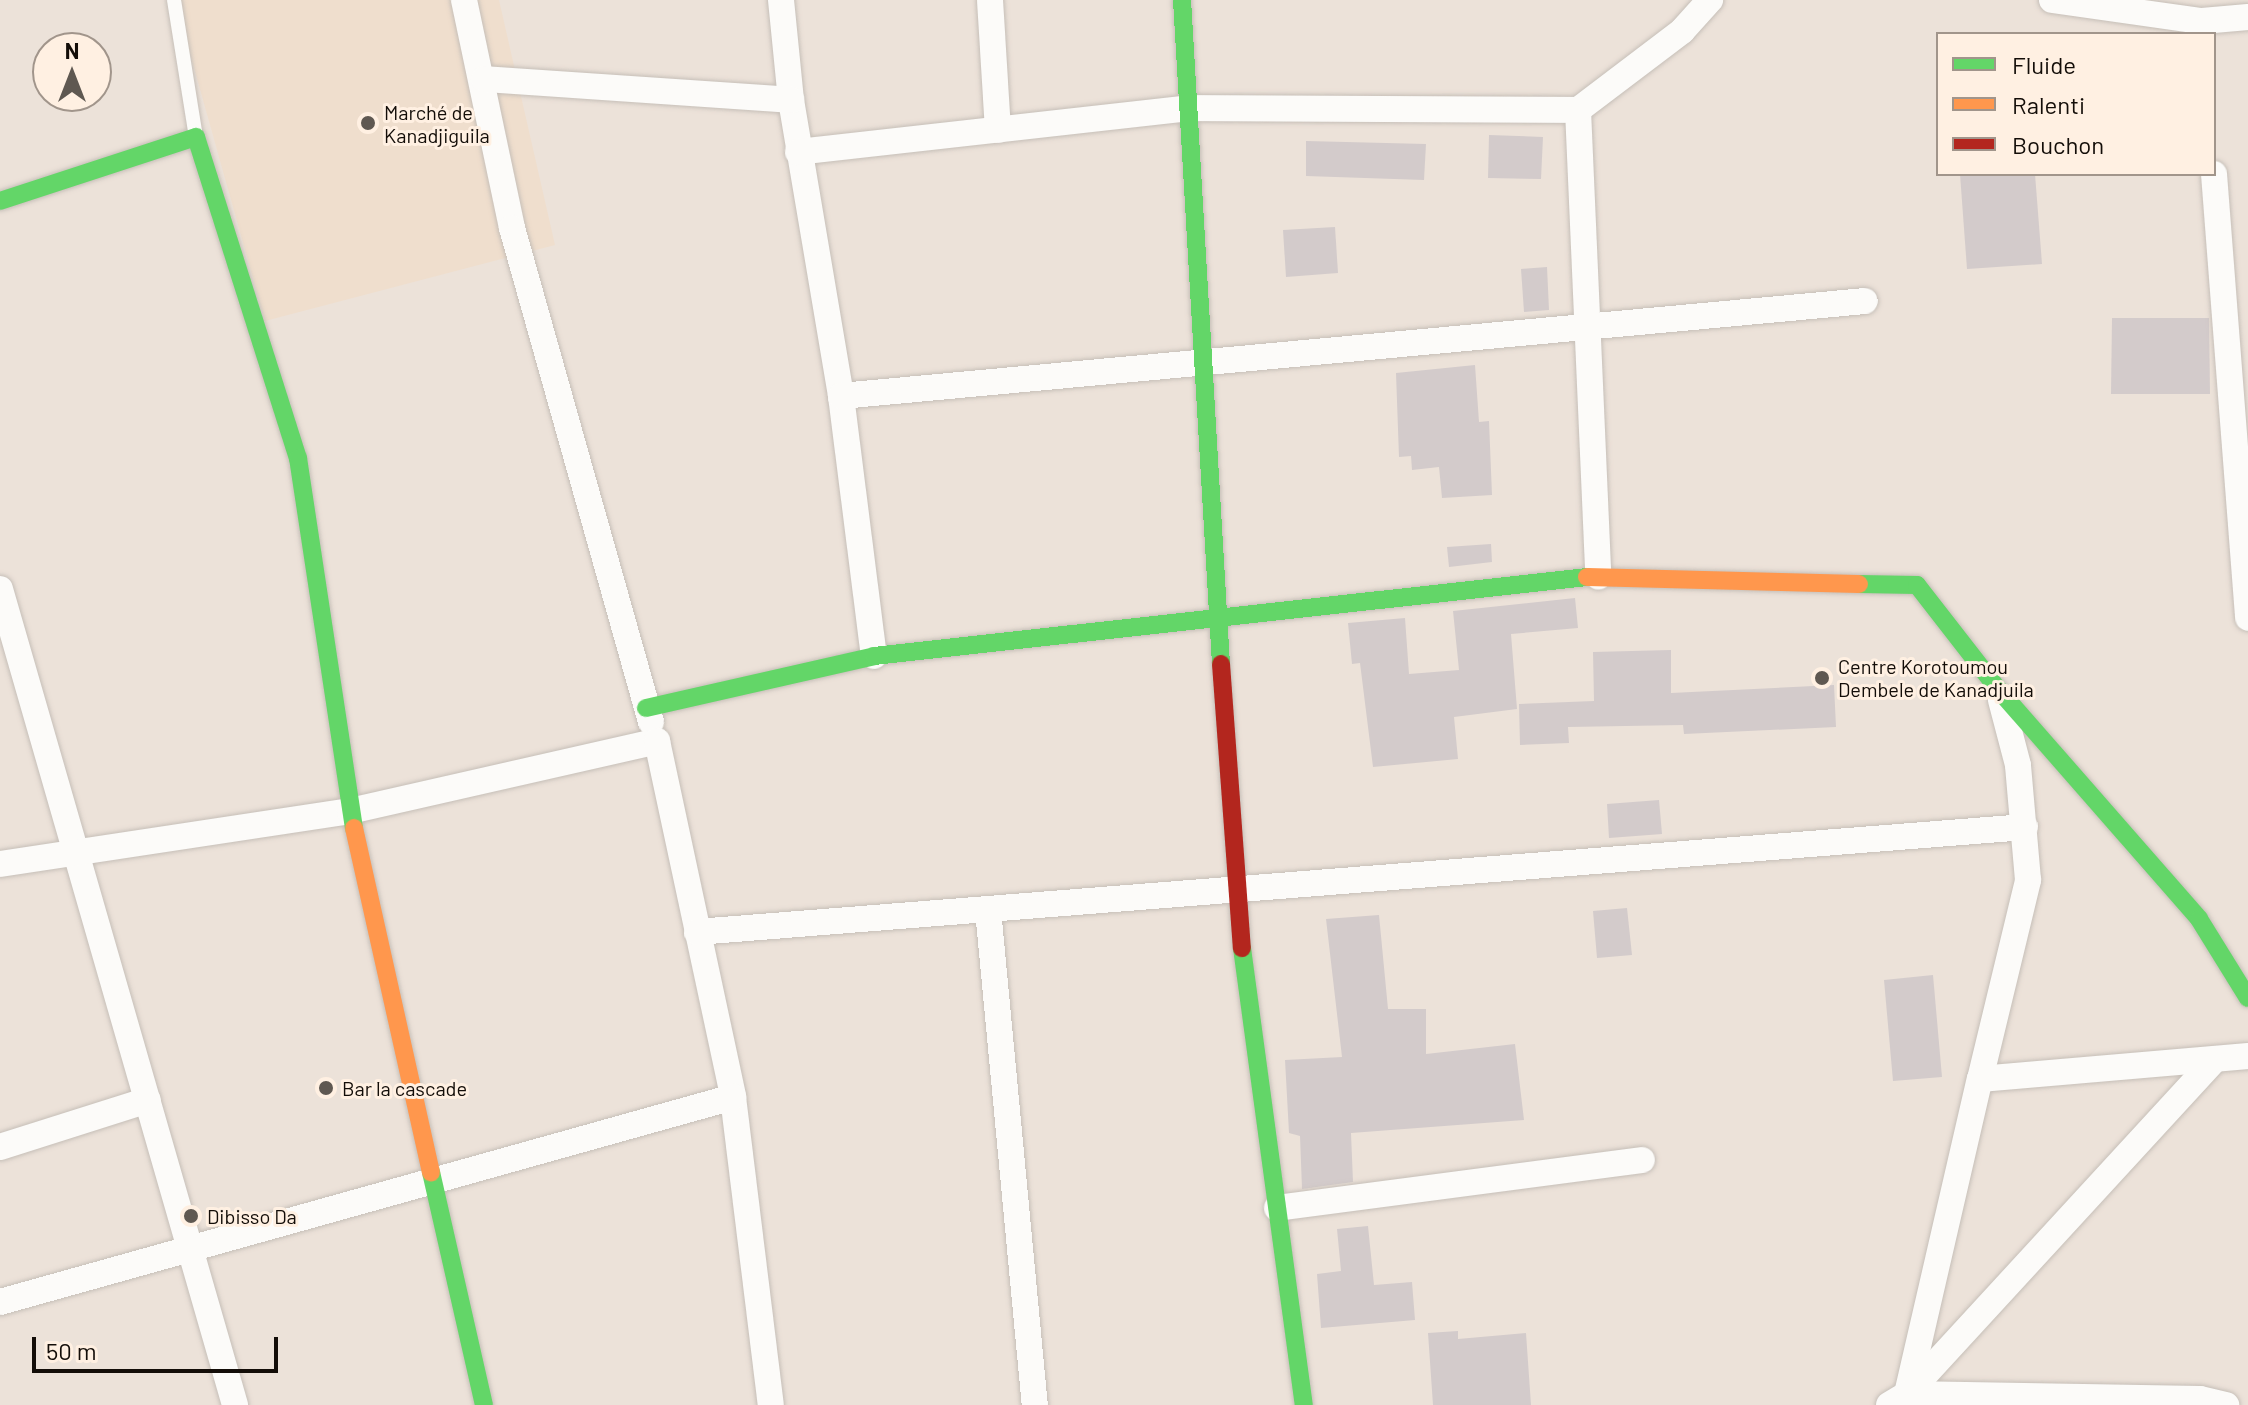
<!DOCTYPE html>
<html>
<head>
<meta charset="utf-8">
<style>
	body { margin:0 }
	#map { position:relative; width:2248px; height:1405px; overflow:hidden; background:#ece2d9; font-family:Barlow,sans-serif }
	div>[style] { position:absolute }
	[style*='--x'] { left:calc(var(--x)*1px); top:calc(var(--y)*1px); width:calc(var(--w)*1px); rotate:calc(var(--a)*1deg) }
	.built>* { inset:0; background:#efdecd }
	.building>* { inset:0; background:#d3cbcb }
	.roads { filter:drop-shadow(0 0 2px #c6bfb8) drop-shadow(0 0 2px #c6bfb8) }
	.lane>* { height:14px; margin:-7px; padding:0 7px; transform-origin:7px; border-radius:7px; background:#fcfbf9 }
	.street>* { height:26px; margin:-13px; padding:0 13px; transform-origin:13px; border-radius:13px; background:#fcfbf9 }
	.fast>* { height:18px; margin:-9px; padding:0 9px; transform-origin:9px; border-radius:9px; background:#63d668 }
	.slow>* { height:18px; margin:-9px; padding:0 9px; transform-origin:9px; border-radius:9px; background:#ff974d }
	.jam>* { height:18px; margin:-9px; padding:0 9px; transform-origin:9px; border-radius:9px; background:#b3261e }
	.dots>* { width:22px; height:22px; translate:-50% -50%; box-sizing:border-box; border:4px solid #fff0e2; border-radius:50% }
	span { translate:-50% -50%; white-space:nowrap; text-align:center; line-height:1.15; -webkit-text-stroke:6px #fff0e2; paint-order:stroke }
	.poi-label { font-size:20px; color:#130d08 }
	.left { translate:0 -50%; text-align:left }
	.legend { position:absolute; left:1936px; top:32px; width:280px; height:144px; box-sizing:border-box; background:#fff0e2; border:2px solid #a1958b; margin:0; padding:10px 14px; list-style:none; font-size:24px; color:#130d08 }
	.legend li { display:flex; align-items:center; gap:16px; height:40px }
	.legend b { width:40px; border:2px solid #a1958b }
	.north { position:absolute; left:32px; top:32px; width:80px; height:80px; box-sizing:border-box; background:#fff0e2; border:2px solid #a1958b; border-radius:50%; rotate:0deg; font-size:22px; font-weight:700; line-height:32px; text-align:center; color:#130d08 }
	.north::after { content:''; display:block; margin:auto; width:28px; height:36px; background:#5f5851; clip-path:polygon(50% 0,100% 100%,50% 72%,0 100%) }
	.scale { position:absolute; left:32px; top:1337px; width:246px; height:36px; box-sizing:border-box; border:4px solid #130d08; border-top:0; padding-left:10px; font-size:24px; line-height:28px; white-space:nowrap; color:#130d08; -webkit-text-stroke:6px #fff0e2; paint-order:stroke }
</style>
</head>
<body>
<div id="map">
	<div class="built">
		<div style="clip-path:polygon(175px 0,499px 0,555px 245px,265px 321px)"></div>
	</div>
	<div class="building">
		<div style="clip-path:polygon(1489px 135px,1543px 137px,1541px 179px,1488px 178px)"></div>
		<div style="clip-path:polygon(1306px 141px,1426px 144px,1424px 180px,1306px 176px)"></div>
		<div style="clip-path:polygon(1960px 174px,2035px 174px,2042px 264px,1967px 269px)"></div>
		<div style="clip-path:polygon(1335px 227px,1338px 273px,1286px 277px,1283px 230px)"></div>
		<div style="clip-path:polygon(1547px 267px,1549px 310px,1524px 312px,1521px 269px)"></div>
		<div style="clip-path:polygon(2112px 318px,2209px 318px,2210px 394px,2111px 394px)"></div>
		<div style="clip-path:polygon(1475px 365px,1479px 422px,1489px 421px,1492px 495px,1442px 498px,1439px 467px,1412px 470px,1411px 456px,1399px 457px,1396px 373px)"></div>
		<div style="clip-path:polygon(1491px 544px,1492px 562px,1449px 567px,1447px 547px)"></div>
		<div style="clip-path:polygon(1575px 598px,1578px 628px,1511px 634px,1517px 709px,1454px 717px,1458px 759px,1373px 767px,1360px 663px,1352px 664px,1348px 623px,1405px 618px,1409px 674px,1459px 670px,1453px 611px)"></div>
		<div style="clip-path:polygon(1671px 650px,1671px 693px,1834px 685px,1836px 727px,1684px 734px,1683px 725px,1568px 727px,1569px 743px,1520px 745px,1519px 704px,1594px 701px,1593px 652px)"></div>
		<div style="clip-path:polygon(1659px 800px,1662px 834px,1609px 838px,1607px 804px)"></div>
		<div style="clip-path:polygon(1627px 908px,1632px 955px,1597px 958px,1593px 911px)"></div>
		<div style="clip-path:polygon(1379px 915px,1388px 1009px,1426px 1009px,1426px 1054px,1515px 1044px,1524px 1120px,1351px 1133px,1353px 1182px,1302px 1189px,1300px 1136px,1289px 1133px,1285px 1060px,1342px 1057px,1326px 919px)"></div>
		<div style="clip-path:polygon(1933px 975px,1942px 1077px,1893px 1081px,1884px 980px)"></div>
		<div style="clip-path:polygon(1368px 1226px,1374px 1285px,1412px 1282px,1415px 1320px,1321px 1328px,1317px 1274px,1341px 1271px,1337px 1229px)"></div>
		<div style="clip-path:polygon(1458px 1331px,1458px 1339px,1526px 1333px,1531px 1405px,1433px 1405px,1428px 1333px)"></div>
	</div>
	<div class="roads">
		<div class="lane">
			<div style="--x:174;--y:0;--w:139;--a:80.9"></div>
		</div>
		<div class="street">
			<div style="--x:464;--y:0;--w:233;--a:78.1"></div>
			<div style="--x:512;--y:228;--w:513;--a:74.28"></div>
			<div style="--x:781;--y:0;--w:100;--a:84.3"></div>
			<div style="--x:791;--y:100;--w:300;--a:80.4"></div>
			<div style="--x:841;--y:396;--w:262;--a:82.8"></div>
			<div style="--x:990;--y:0;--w:130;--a:86.5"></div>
			<div style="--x:2052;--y:0;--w:151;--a:8"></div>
			<div style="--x:2202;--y:21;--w:46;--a:-5"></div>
			<div style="--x:484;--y:79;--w:308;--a:3.9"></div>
			<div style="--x:1578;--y:110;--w:467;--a:87.5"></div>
			<div style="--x:798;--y:152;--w:392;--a:-6.4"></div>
			<div style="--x:1188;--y:108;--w:390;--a:0.3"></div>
			<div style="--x:1578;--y:110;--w:131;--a:-37.2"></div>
			<div style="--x:1682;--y:31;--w:42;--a:-47.9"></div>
			<div style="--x:2214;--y:174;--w:445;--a:85.6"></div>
			<div style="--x:841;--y:396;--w:1028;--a:-5.3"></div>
			<div style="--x:0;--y:589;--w:849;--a:73.93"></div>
			<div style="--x:0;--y:864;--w:354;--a:-8.6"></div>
			<div style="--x:350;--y:811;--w:315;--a:-12.8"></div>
			<div style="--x:657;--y:741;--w:364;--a:77.9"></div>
			<div style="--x:733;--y:1097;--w:310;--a:83"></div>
			<div style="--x:988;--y:910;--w:497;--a:84.6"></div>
			<div style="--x:697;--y:932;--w:1332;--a:-4.52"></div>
			<div style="--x:1980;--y:1079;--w:205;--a:-76.4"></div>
			<div style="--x:2028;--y:880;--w:115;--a:-95"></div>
			<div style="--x:2018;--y:765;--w:67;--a:-104.7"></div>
			<div style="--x:0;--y:1147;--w:155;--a:-17.6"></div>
			<div style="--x:1277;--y:1208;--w:368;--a:-7.5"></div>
			<div style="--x:0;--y:1302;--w:761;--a:-15.62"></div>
			<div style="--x:1910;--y:1391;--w:451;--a:-47.4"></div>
			<div style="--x:1907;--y:1394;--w:323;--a:-77"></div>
			<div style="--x:1980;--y:1079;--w:269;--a:-4.9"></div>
			<div style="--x:1889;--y:1405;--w:21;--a:-31"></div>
			<div style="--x:1907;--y:1394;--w:293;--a:1"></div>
			<div style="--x:2200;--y:1399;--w:27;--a:13"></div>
		</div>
		<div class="fast">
			<div style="--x:1182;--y:0;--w:665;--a:86.64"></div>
			<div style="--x:0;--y:201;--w:206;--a:-18.1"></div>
			<div style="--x:196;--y:137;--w:337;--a:72.4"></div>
			<div style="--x:298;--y:458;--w:374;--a:81.4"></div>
			<div style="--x:1859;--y:584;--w:58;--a:1"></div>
			<div style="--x:1917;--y:585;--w:132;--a:52.1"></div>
			<div style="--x:1998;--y:689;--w:305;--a:48.8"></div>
			<div style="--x:2199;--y:919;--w:93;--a:58.2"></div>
			<div style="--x:646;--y:708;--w:234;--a:-12.8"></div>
			<div style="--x:874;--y:656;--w:717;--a:-6.32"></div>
			<div style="--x:1242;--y:948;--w:461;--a:82.3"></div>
			<div style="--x:431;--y:1172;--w:239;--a:77.2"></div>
		</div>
		<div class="slow">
			<div style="--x:1587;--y:577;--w:272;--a:1.5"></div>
			<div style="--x:354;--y:828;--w:353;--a:77.4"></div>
		</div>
		<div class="jam">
			<div style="--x:1221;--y:664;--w:285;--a:85.8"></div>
		</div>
	</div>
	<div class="dots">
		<div style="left:368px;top:123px;background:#5f5851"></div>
		<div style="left:1822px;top:678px;background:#5f5851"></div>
		<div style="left:326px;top:1088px;background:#5f5851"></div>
		<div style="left:191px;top:1216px;background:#5f5851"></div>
	</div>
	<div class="poi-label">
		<span class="left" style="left:384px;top:124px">Marché de<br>Kanadjiguila</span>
		<span class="left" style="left:1838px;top:678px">Centre Korotoumou<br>Dembele de Kanadjuila</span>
		<span class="left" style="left:342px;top:1088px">Bar la cascade</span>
		<span class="left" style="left:207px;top:1216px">Dibisso Da</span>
	</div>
	<ul class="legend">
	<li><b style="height:10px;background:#63d668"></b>Fluide</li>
	<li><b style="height:10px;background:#ff974d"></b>Ralenti</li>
	<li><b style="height:10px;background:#b3261e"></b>Bouchon</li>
	</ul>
	<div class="north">N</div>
	<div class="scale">50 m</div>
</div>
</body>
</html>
